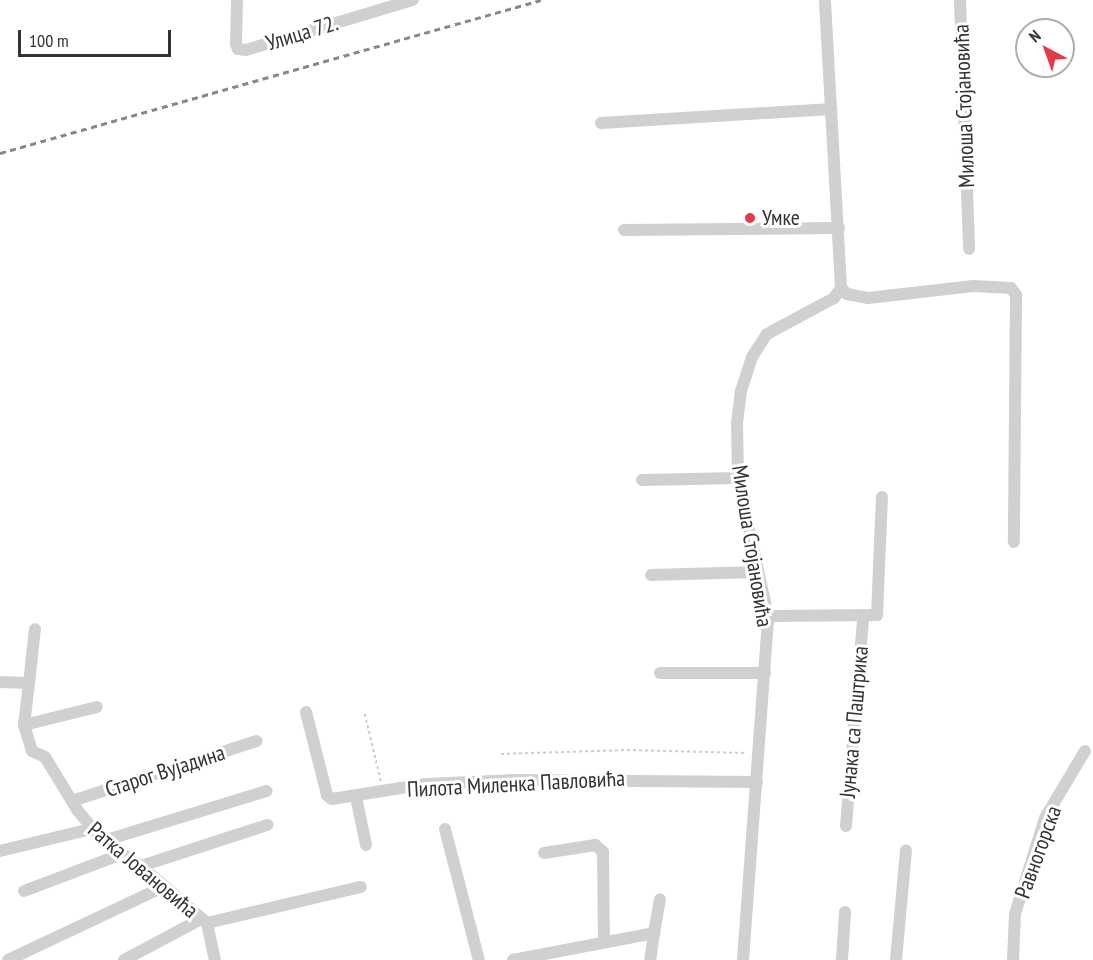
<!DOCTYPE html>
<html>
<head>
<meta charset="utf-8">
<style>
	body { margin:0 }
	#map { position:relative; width:1093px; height:960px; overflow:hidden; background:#fff; font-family:"PT Sans Narrow",sans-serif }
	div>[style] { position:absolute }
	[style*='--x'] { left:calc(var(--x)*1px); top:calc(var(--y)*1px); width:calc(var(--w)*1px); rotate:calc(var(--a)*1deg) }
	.path>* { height:1.5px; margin-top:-0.75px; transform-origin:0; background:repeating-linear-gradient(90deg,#cdcdcd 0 3px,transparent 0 6px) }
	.minor>* { height:12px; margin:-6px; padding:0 6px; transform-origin:6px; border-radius:6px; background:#d0d0d0 }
	.rail>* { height:3px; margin-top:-1.5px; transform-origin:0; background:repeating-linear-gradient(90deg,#888 0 6px,transparent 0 10.5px) }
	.dots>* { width:16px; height:16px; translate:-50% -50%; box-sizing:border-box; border:3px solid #fff; border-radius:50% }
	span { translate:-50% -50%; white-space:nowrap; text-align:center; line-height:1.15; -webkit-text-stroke:6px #fff; paint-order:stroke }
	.street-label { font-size:22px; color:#333 }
	.poi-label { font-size:22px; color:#333 }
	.left { translate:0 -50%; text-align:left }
	.north { position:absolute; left:1015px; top:18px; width:60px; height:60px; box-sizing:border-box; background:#fff; border:2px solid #adadad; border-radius:50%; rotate:319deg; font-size:16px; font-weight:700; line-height:24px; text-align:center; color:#333 }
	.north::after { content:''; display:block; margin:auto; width:21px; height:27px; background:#e63946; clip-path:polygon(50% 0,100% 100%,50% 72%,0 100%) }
	.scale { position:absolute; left:18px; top:30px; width:153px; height:27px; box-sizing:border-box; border:3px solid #333; border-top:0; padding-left:8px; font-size:18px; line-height:21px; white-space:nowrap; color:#333; -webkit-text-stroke:4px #fff; paint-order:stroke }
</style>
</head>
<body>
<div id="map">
	<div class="path">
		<div style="--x:365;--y:714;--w:69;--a:76.6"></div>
		<div style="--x:501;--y:754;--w:126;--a:-1.8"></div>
		<div style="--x:627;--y:750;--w:119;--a:1.4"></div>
	</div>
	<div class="minor">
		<div style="--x:237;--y:0;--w:44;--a:91.3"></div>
		<div style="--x:236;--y:44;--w:5;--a:68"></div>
		<div style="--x:238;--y:49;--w:8;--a:7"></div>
		<div style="--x:246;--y:50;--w:174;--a:-16.7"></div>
		<div style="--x:960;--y:0;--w:249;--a:87.9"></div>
		<div style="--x:601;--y:123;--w:231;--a:-3.5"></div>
		<div style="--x:624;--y:230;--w:215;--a:-0.5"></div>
		<div style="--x:841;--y:288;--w:8;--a:45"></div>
		<div style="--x:847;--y:294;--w:21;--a:11"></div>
		<div style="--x:868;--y:298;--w:106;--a:-6.5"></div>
		<div style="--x:973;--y:286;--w:38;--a:3"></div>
		<div style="--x:1011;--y:288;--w:9;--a:54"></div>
		<div style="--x:1016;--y:295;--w:247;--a:90.5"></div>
		<div style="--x:642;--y:480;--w:96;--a:-1.2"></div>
		<div style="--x:651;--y:575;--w:107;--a:-1.6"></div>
		<div style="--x:768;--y:616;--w:109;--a:-0.5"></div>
		<div style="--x:877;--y:615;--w:118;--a:-87.6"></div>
		<div style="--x:660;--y:673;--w:105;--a:0"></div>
		<div style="--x:0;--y:682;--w:29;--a:2"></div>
		<div style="--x:29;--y:683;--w:42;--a:96.8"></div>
		<div style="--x:24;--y:725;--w:27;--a:73"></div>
		<div style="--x:32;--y:751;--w:14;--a:25"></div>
		<div style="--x:45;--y:757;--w:63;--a:58.6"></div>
		<div style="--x:78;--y:811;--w:39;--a:50"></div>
		<div style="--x:103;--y:841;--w:45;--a:33.3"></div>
		<div style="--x:141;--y:866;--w:87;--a:40.8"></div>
		<div style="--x:207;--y:923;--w:38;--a:78"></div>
		<div style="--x:29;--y:683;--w:54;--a:-83.7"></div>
		<div style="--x:306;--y:712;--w:86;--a:75.8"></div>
		<div style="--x:327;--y:795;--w:6;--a:39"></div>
		<div style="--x:332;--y:799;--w:95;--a:-9.1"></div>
		<div style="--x:426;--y:784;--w:88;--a:-2.6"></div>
		<div style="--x:514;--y:780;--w:243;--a:0.5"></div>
		<div style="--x:24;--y:725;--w:75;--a:-13.9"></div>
		<div style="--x:356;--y:797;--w:49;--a:78.2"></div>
		<div style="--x:72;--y:801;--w:194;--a:-18"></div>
		<div style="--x:846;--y:826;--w:209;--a:-85.3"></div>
		<div style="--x:445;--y:829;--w:135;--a:75.5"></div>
		<div style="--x:103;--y:841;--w:171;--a:-17"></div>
		<div style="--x:0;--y:851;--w:94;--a:-13.6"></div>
		<div style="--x:544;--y:853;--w:52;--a:-8.9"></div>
		<div style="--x:595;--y:845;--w:11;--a:41"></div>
		<div style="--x:603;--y:852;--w:90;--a:89.4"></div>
		<div style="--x:141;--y:866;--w:133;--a:-18"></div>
		<div style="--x:24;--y:891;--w:105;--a:-20.7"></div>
		<div style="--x:207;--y:923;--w:158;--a:-13.2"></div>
		<div style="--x:654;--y:933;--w:34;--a:-80"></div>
		<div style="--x:8;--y:960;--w:171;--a:-25.2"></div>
		<div style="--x:124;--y:960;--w:87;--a:-28"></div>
		<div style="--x:513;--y:960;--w:144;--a:-10.8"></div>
		<div style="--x:654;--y:933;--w:27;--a:98"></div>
		<div style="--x:743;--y:960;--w:345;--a:-85.8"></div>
		<div style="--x:768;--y:616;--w:141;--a:-102.3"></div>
		<div style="--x:738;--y:478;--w:55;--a:-91"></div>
		<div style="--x:737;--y:423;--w:32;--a:-83"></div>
		<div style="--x:741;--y:391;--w:36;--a:-72"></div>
		<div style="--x:752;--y:357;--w:27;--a:-57"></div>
		<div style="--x:767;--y:334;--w:76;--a:-28.2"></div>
		<div style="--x:834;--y:298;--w:12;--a:-55"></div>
		<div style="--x:841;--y:288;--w:288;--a:-93.2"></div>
		<div style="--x:842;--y:960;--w:48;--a:-86.4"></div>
		<div style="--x:896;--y:960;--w:110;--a:-84.8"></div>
		<div style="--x:1013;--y:960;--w:46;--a:-87.5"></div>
		<div style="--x:1015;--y:914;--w:101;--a:-72.6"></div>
		<div style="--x:1045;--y:818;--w:78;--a:-59.2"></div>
	</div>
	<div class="rail">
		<div style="--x:0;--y:153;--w:562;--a:-15.79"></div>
	</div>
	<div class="dots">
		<div style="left:750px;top:218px;background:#e63946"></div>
	</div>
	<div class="street-label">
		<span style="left:302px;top:33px;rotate:-17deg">Улица 72.</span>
		<span style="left:964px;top:106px;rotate:-92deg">Милоша Стојановића</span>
		<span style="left:752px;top:546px;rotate:81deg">Милоша Стојановића</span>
		<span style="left:854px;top:722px;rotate:-85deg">Јунака са Паштрика</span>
		<span style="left:165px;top:771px;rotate:-18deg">Старог Вујадина</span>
		<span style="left:516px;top:784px;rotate:-3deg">Пилота Миленка Павловића</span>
		<span style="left:1038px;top:852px;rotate:-70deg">Равногорска</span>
		<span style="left:143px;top:870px;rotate:40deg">Ратка Јовановића</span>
	</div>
	<div class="poi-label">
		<span class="left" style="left:762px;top:218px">Умке</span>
	</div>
	<div class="north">N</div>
	<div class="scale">100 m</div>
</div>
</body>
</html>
